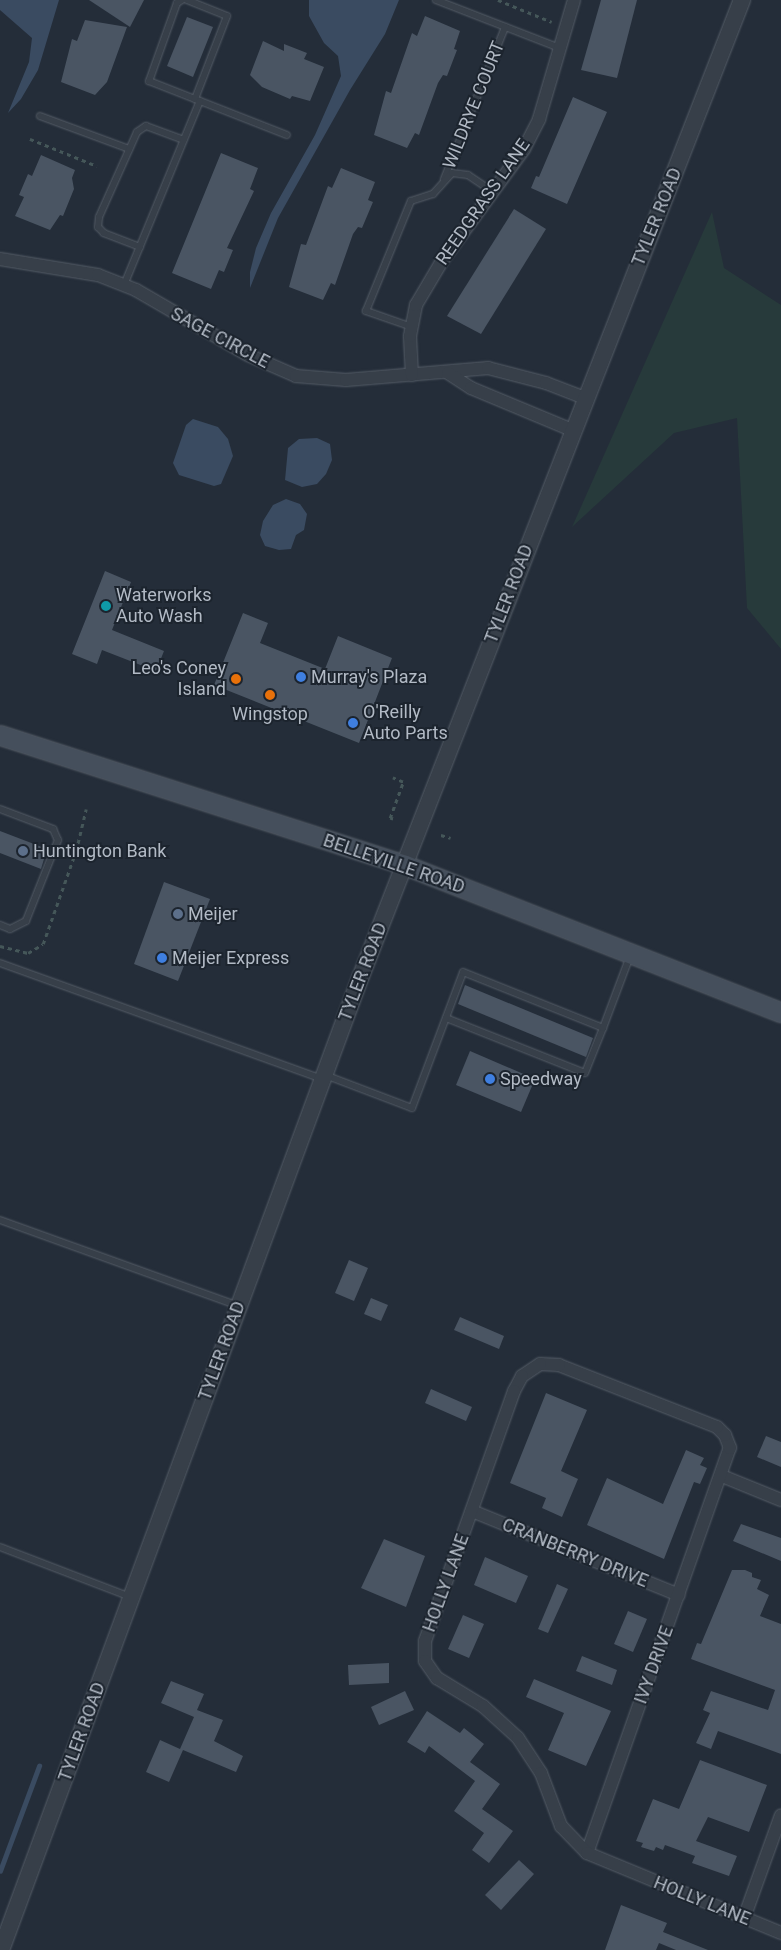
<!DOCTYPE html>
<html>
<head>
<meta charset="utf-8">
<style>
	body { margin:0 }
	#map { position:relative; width:781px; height:1950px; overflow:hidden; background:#242d39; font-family:Roboto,sans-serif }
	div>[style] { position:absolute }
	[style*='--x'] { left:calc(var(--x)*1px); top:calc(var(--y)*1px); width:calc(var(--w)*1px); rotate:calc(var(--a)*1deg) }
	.green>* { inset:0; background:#273a3b }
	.water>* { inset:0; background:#3a4b61 }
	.stream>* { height:4.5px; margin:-2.25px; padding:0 2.25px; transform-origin:2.25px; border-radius:2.25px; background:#3a4b61 }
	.building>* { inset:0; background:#4a5563 }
	.path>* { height:2.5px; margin-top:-1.25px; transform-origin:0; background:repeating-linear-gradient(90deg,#455759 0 4px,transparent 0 8px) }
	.roads { filter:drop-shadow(0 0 1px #555d67) drop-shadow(0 0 1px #555d67) }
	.service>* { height:6px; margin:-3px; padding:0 3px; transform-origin:3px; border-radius:3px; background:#373f49 }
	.minor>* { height:12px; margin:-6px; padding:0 6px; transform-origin:6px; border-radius:6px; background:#373f49 }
	.tertiary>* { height:16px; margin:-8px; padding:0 8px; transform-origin:8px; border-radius:8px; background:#373f49 }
	.secondary>* { height:19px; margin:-9.5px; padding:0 9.5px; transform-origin:9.5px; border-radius:9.5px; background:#454f5c }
	.dots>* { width:14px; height:14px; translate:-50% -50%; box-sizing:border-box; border:2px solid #1c242e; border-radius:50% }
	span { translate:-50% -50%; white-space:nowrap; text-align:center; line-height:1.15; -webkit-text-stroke:4px #1c242e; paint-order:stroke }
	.street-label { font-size:18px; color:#b2bac5 }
	.poi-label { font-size:18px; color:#b2bac5 }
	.left { translate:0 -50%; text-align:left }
	.right { translate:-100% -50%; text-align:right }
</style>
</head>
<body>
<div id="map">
	<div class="green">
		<div style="clip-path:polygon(712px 212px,724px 268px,781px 305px,781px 649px,747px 608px,737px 418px,674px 433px,572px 527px)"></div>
	</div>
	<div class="water">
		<div style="clip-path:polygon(0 0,59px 0,38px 70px,21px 99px,8px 113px,29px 62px,32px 38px,0 10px)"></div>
		<div style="clip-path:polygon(309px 0,399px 0,385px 34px,350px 90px,278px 218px,250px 288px,250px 272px,256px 248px,271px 213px,315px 135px,341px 76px,338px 56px,324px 43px,309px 16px)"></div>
		<div style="clip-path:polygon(193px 419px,218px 427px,228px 439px,233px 456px,221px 484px,214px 486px,179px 475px,173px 463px,186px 425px)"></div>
		<div style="clip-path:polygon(317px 438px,330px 444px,332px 460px,326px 474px,317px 484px,302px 487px,285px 480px,288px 448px,299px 439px)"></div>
		<div style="clip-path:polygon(286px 499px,300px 504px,307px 514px,304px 530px,296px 535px,291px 549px,279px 550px,265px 546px,260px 535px,263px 521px,273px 505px)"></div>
	</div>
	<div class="stream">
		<div style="--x:0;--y:1871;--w:112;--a:-69.6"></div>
	</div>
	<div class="building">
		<div style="clip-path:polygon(89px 0,144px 0,130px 27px)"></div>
		<div style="clip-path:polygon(601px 0,637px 0,617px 78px,581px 70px)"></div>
		<div style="clip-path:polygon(425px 16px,460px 31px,454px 49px,457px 50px,447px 76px,443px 75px,438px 83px,419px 135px,415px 133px,407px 148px,374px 135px,386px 91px,391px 93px,412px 33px,417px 36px)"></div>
		<div style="clip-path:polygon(187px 17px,213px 27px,193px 77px,167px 66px)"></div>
		<div style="clip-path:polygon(85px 20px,127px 27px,107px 82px,95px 95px,61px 82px,72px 39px,77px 41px)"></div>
		<div style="clip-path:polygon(263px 41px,284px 51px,284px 44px,307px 53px,304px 59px,324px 67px,310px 101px,292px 96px,290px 99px,262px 87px,250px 75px)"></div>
		<div style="clip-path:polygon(573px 97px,607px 112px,567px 204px,531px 188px,536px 176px,539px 177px)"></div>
		<div style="clip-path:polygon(221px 153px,258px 168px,250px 189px,254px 191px,227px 248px,233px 250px,224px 272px,219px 270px,211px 289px,172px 273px)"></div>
		<div style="clip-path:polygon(41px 155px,75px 170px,72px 178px,74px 189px,63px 216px,60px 215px,50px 230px,15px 216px,24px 197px,19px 195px,28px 174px,32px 176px)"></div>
		<div style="clip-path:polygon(341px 168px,375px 182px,368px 200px,373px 202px,362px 228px,358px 227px,353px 234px,335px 285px,331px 283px,323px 300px,289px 287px,301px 244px,306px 245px,328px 186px,332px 188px)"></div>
		<div style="clip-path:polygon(514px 209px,546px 229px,481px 334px,447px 316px)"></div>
		<div style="clip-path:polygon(105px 571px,131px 582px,112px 630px,164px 651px,156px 671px,102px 650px,97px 664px,72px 654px)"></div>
		<div style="clip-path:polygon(243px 613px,268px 623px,260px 643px,325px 669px,338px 636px,392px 658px,359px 743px,214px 685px)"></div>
		<div style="clip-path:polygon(0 831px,47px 849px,41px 869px,0 853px)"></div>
		<div style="clip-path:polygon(164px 882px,210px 899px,178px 981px,134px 964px)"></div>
		<div style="clip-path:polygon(465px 985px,593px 1038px,586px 1057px,458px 1004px)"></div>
		<div style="clip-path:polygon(470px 1051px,535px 1079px,521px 1112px,456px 1085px)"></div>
		<div style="clip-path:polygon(349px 1260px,368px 1268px,354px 1301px,335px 1293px)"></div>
		<div style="clip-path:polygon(371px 1298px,388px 1305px,381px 1321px,364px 1314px)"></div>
		<div style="clip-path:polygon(460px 1317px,504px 1336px,499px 1349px,454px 1330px)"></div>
		<div style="clip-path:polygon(431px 1389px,472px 1407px,466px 1421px,425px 1403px)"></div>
		<div style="clip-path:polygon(546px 1393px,587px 1410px,561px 1471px,578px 1479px,562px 1517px,542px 1508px,546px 1498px,510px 1483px)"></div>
		<div style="clip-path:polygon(766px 1436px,781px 1442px,781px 1467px,757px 1457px)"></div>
		<div style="clip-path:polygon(686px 1450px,704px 1458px,700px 1465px,707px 1468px,700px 1484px,694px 1482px,664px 1559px,587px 1525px,607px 1478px,663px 1504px)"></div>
		<div style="clip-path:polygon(741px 1524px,781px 1538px,781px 1561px,733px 1541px)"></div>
		<div style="clip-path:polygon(384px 1539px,425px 1556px,406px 1607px,361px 1588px)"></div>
		<div style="clip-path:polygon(485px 1557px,528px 1576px,516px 1603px,474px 1585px)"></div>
		<div style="clip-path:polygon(732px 1570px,745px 1570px,752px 1573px,752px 1577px,761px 1580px,757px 1589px,769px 1595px,760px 1616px,781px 1624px,781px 1754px,718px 1731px,711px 1749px,696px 1743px,710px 1713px,703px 1710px,711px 1691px,768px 1710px,775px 1690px,691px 1659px,697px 1643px,701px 1644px)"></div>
		<div style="clip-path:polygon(557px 1584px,568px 1589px,548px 1633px,538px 1629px)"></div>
		<div style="clip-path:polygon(628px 1611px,647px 1619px,633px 1652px,614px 1644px)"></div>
		<div style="clip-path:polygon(463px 1615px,484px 1624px,469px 1658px,448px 1649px)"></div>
		<div style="clip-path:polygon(582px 1656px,617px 1670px,612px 1685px,576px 1671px)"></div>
		<div style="clip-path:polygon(389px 1663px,389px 1683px,349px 1685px,348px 1665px)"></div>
		<div style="clip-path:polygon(534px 1679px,611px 1711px,586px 1766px,548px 1750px,564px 1713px,526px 1697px)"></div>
		<div style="clip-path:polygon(171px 1681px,204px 1694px,197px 1710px,223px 1720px,214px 1741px,243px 1756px,236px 1772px,183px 1750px,169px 1782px,146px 1772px,160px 1740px,180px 1749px,194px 1717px,161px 1703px)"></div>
		<div style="clip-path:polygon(405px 1691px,414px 1710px,379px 1725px,371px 1707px)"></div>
		<div style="clip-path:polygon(427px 1711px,460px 1733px,464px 1728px,484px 1744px,470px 1762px,500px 1784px,482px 1809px,513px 1831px,489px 1863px,472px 1850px,484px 1833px,454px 1811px,475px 1781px,429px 1746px,425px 1753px,407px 1742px)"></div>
		<div style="clip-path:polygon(700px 1760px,767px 1785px,749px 1832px,708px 1817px,696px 1841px,737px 1856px,729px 1876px,692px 1863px,695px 1856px,665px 1845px,663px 1850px,656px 1847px,654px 1851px,641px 1847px,643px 1843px,636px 1841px,653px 1799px,679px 1809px)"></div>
		<div style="clip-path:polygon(519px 1860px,534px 1874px,501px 1910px,485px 1895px)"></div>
		<div style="clip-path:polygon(621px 1905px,667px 1923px,663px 1932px,708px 1950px,676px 1950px,659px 1943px,656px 1950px,605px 1950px)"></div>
	</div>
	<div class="path">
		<div style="--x:498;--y:0;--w:58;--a:22.2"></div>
		<div style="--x:30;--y:139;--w:72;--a:21.9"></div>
		<div style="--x:393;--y:819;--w:3;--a:-162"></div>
		<div style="--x:390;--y:818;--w:38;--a:-70"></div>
		<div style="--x:403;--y:782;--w:11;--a:-158"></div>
		<div style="--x:441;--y:835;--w:10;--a:17"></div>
		<div style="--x:0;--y:946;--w:29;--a:14"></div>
		<div style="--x:28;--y:953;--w:17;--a:-31"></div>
		<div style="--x:43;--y:944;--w:99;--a:-70.5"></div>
		<div style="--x:76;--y:851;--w:43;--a:-76.6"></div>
	</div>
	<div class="roads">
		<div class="service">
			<div style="--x:182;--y:0;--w:6;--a:149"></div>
			<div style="--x:177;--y:3;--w:83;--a:109.7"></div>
			<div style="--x:149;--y:81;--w:148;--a:21.4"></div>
			<div style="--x:187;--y:0;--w:43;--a:21.8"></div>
			<div style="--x:227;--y:16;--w:89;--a:111.1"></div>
			<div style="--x:436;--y:0;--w:133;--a:21.2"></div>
			<div style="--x:40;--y:116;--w:95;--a:20.3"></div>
			<div style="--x:444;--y:179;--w:164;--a:-68.1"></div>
			<div style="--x:140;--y:247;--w:39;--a:-159"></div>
			<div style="--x:104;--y:233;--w:8;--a:-135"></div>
			<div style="--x:98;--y:227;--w:10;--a:-84"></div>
			<div style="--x:99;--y:217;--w:93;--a:-65.9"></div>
			<div style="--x:137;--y:132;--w:11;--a:-34"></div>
			<div style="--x:146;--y:126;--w:40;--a:20.2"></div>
			<div style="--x:124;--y:285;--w:199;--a:-67.6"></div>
			<div style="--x:412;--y:327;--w:49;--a:-160.8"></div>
			<div style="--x:366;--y:311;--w:119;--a:-67.8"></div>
			<div style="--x:411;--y:201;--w:23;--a:-18"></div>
			<div style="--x:433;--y:194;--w:28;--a:-48"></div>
			<div style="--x:452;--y:173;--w:16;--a:7"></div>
			<div style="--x:468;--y:175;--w:30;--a:34"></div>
			<div style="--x:0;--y:809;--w:57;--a:20.7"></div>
			<div style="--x:53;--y:829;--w:12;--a:66"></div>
			<div style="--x:58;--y:840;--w:87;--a:111.6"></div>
			<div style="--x:26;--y:921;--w:18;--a:153"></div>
			<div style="--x:10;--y:929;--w:11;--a:-158"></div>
			<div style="--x:0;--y:963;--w:342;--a:19.8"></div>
			<div style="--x:446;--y:1018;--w:149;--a:21.6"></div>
			<div style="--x:585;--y:1073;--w:48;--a:-68.2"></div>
			<div style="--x:325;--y:1075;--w:93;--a:20.8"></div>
			<div style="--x:412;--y:1108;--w:145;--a:-69.4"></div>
			<div style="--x:463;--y:972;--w:151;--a:21.8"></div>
			<div style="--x:603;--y:1028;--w:77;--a:-69.4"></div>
			<div style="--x:0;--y:1220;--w:254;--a:19.8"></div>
			<div style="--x:0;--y:1547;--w:139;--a:21"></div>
		</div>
		<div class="minor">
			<div style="--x:0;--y:259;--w:99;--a:9.3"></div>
			<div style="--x:98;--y:275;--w:41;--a:21.5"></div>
			<div style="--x:136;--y:290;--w:129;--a:30.1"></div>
			<div style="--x:248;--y:355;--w:52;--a:23.6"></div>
			<div style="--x:296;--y:376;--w:50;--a:4.6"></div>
			<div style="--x:346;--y:380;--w:143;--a:-4.8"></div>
			<div style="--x:488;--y:368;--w:60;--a:14.5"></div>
			<div style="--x:546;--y:383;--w:42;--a:21"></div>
			<div style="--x:448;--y:373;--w:27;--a:33"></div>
			<div style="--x:471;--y:388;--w:109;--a:22.6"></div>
			<div style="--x:412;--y:375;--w:39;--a:-93"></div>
			<div style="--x:410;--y:336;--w:32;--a:-79"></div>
			<div style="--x:416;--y:305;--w:51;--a:-59.4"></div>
			<div style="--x:442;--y:261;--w:139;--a:-53.8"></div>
			<div style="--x:524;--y:149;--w:34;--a:-63"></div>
			<div style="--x:539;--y:119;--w:124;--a:-73.6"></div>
			<div style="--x:722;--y:1476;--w:64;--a:22.1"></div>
			<div style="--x:472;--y:1511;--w:223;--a:22.1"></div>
			<div style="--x:587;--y:1853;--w:430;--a:-70.6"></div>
			<div style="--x:730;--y:1448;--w:14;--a:-111"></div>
			<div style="--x:725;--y:1435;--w:11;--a:-135"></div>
			<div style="--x:717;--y:1427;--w:170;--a:-158.6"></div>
			<div style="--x:559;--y:1365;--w:19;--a:-177"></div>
			<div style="--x:540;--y:1364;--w:22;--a:146"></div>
			<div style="--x:522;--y:1376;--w:17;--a:118"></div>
			<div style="--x:514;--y:1391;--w:265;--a:109.6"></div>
			<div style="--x:425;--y:1641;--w:20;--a:90"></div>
			<div style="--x:425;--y:1661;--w:21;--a:55"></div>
			<div style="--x:437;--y:1678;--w:54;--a:31.3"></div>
			<div style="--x:483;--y:1706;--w:47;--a:42.4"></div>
			<div style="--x:518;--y:1738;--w:42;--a:56.7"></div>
			<div style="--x:541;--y:1773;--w:57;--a:69.3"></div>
			<div style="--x:561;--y:1826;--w:37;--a:46"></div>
			<div style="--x:587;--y:1853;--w:210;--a:22.4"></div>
			<div style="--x:744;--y:1918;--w:109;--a:-70.2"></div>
		</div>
		<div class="tertiary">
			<div style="--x:1;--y:1950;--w:1038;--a:-69.72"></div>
			<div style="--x:361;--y:976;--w:1048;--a:-68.68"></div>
		</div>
		<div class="secondary">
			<div style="--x:0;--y:735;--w:425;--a:17.8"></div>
			<div style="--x:405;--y:865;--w:404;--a:21.4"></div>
		</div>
	</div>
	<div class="dots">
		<div style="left:106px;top:606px;background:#0f9aa8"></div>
		<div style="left:301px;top:677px;background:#3f7fe0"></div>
		<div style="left:236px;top:679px;background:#e8710a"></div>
		<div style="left:270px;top:695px;background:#e8710a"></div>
		<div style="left:353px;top:723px;background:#3f7fe0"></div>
		<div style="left:23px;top:851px;background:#5c6f8a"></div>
		<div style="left:178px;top:914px;background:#5c6f8a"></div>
		<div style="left:162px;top:958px;background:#3f7fe0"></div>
		<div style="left:490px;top:1079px;background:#3f7fe0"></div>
	</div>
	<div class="street-label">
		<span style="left:474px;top:105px;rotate:-68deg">WILDRYE COURT</span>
		<span style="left:483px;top:202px;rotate:-55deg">REEDGRASS LANE</span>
		<span style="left:657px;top:217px;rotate:-68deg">TYLER ROAD</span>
		<span style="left:220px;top:338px;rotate:28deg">SAGE CIRCLE</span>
		<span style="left:509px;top:594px;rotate:-69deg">TYLER ROAD</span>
		<span style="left:394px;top:864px;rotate:19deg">BELLEVILLE ROAD</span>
		<span style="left:363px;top:972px;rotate:-69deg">TYLER ROAD</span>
		<span style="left:222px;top:1351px;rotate:-70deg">TYLER ROAD</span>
		<span style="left:575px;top:1553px;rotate:22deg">CRANBERRY DRIVE</span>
		<span style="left:446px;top:1583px;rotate:-70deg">HOLLY LANE</span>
		<span style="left:654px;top:1665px;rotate:-70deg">IVY DRIVE</span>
		<span style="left:82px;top:1732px;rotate:-70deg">TYLER ROAD</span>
		<span style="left:702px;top:1901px;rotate:22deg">HOLLY LANE</span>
	</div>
	<div class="poi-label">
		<span class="left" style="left:116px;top:606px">Waterworks<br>Auto Wash</span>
		<span class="right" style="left:226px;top:679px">Leo's Coney<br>Island</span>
		<span class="left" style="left:311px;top:677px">Murray's Plaza</span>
		<span class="left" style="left:363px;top:723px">O'Reilly<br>Auto Parts</span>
		<span style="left:270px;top:714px">Wingstop</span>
		<span class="left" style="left:33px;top:851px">Huntington Bank</span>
		<span class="left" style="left:188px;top:914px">Meijer</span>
		<span class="left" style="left:172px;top:958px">Meijer Express</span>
		<span class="left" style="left:500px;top:1079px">Speedway</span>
	</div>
</div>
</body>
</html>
